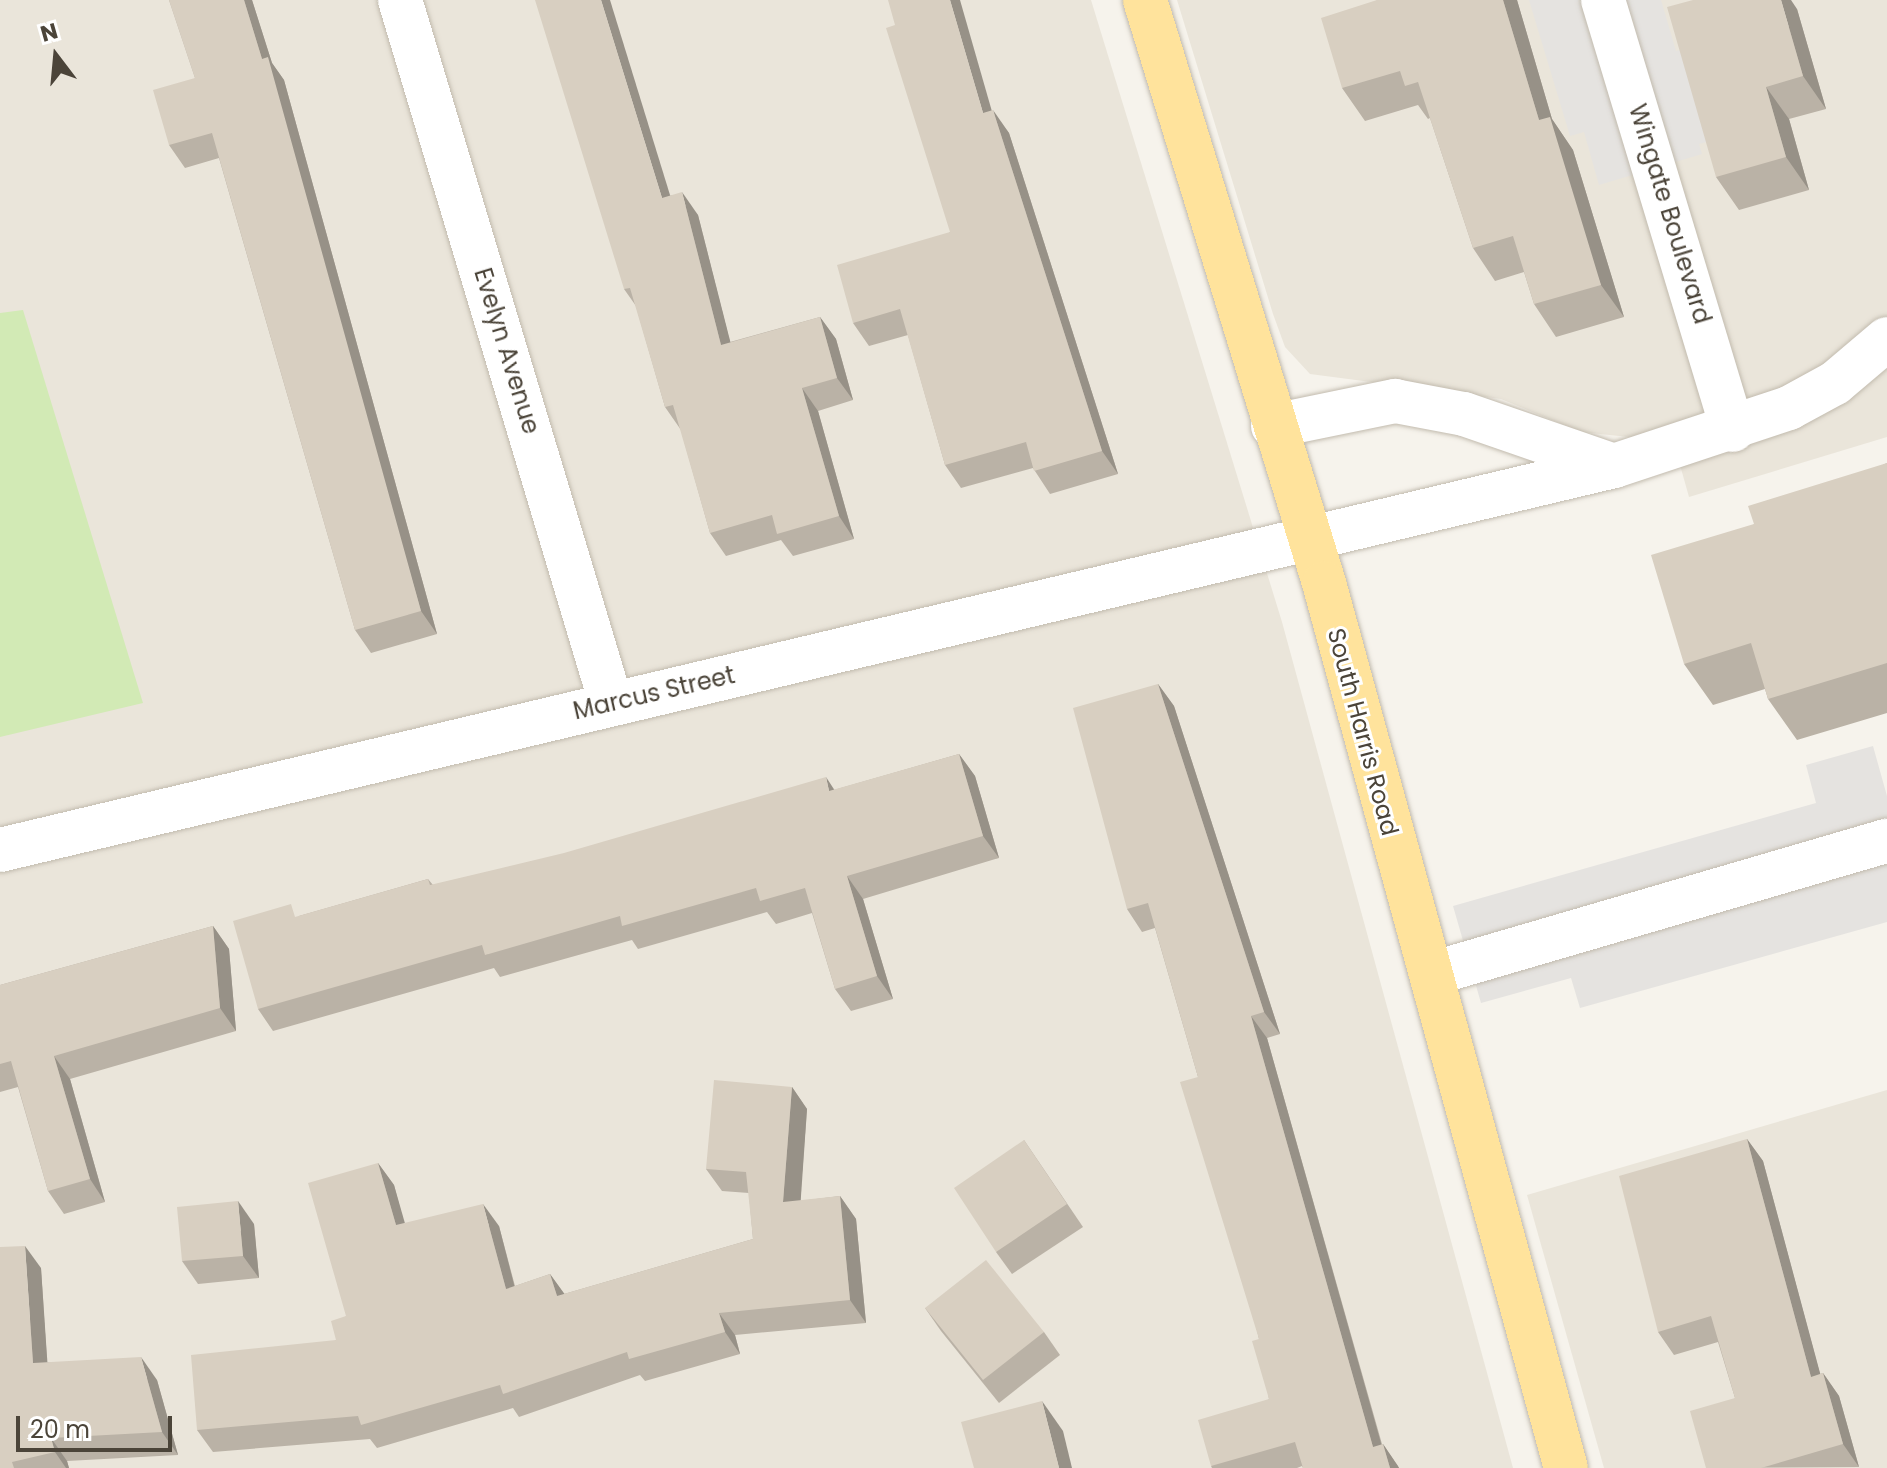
<!DOCTYPE html>
<html>
<head>
<meta charset="utf-8">
<style>
	body { margin:0 }
	#map { position:relative; width:1887px; height:1468px; overflow:hidden; background:#f6f3ec; font-family:Poppins,sans-serif }
	div>[style] { position:absolute }
	[style*='--x'] { left:calc(var(--x)*1px); top:calc(var(--y)*1px); width:calc(var(--w)*1px); rotate:calc(var(--a)*1deg) }
	.residential>* { inset:0; background:#eae5da }
	.green>* { inset:0; background:#d2eab5 }
	.parking>* { inset:0; background:#e5e3e0 }
	.roads { filter:drop-shadow(0 0 2px #c2bbae) drop-shadow(0 0 2px #c2bbae) }
	.minor>* { height:44px; margin:-22px; padding:0 22px; transform-origin:22px; border-radius:22px; background:#fff }
	.major>* { height:44px; margin:-22px; padding:0 22px; transform-origin:22px; border-radius:22px; background:#ffe39c }
	.wall>* { inset:0; background:#bab2a6 }
	.shaded-wall>* { inset:0; background:#979187 }
	.building>* { inset:0; background:#d8cfc1 }
	span { translate:-50% -50%; white-space:nowrap; text-align:center; line-height:1.15; -webkit-text-stroke:6px #fff; paint-order:stroke }
	.street-label { font-size:24px; color:#4b4439 }
	.north { position:absolute; left:16px; top:16px; width:80px; height:80px; -webkit-text-stroke:6px #fff; paint-order:stroke; rotate:344deg; font-size:22px; font-weight:700; line-height:32px; text-align:center; color:#4b4439 }
	.north::after { content:''; display:block; margin:auto; width:28px; height:36px; background:#4b4439; clip-path:polygon(50% 0,100% 100%,50% 72%,0 100%) }
	.scale { position:absolute; left:16px; top:1416px; width:156px; height:36px; box-sizing:border-box; border:4px solid #4b4439; border-top:0; padding-left:10px; font-size:24px; line-height:28px; white-space:nowrap; color:#4b4439; -webkit-text-stroke:6px #fff; paint-order:stroke }
</style>
</head>
<body>
<div id="map">
	<div class="residential">
		<div style="clip-path:polygon(0 0,1091px 0,1282px 622px,1513px 1468px,0 1468px)"></div>
		<div style="clip-path:polygon(1177px 0,1887px 0,1887px 437px,1689px 497px,1671px 433px,1648px 439px,1581px 432px,1501px 399px,1310px 374px,1285px 347px,1273px 314px)"></div>
		<div style="clip-path:polygon(1887px 1090px,1887px 1468px,1604px 1468px,1527px 1195px)"></div>
	</div>
	<div class="green">
		<div style="clip-path:polygon(23px 310px,143px 703px,0 737px,0 313px)"></div>
	</div>
	<div class="parking">
		<div style="clip-path:polygon(1529px 0,1661px 0,1676px 51px,1687px 48px,1714px 140px,1699px 144px,1702px 154px,1599px 185px,1584px 132px,1570px 136px)"></div>
		<div style="clip-path:polygon(1873px 746px,1887px 796px,1887px 922px,1580px 1008px,1571px 978px,1481px 1003px,1453px 906px,1816px 803px,1806px 765px)"></div>
	</div>
	<div class="roads">
		<div class="minor">
			<div style="--x:400;--y:0;--w:734;--a:73.29"></div>
			<div style="--x:1603;--y:0;--w:449;--a:73.2"></div>
			<div style="--x:1273;--y:426;--w:125;--a:-11.6"></div>
			<div style="--x:1395;--y:401;--w:70;--a:10.7"></div>
			<div style="--x:1464;--y:414;--w:159;--a:19.1"></div>
			<div style="--x:0;--y:850;--w:1659;--a:-13.38"></div>
			<div style="--x:1614;--y:466;--w:184;--a:-18.3"></div>
			<div style="--x:1789;--y:408;--w:52;--a:-28.5"></div>
			<div style="--x:1835;--y:383;--w:68;--a:-40.2"></div>
			<div style="--x:1431;--y:974;--w:475;--a:-16.3"></div>
		</div>
		<div class="major">
			<div style="--x:1145;--y:0;--w:610;--a:72.93"></div>
			<div style="--x:1324;--y:583;--w:917;--a:74.71"></div>
		</div>
	</div>
	<div class="wall">
		<div style="clip-path:polygon(169px 0,252px 0,272px 63px,284px 80px,437px 634px,371px 653px,355px 630px,219px 158px,185px 168px,169px 145px,195px 78px)"></div>
		<div style="clip-path:polygon(1377px 0,1517px 0,1552px 119px,1573px 150px,1624px 317px,1556px 337px,1534px 304px,1524px 272px,1495px 281px,1473px 248px,1430px 118px,1428px 119px,1418px 105px,1365px 121px,1342px 88px)"></div>
		<div style="clip-path:polygon(1797px 9px,1826px 109px,1789px 119px,1809px 190px,1739px 210px,1716px 177px)"></div>
		<div style="clip-path:polygon(992px 111px,1009px 133px,1118px 474px,1050px 494px,1033px 468px,961px 488px,945px 465px,908px 335px,869px 346px,853px 323px,950px 232px)"></div>
		<div style="clip-path:polygon(671px 195px,698px 215px,730px 342px,820px 317px,836px 339px,853px 400px,818px 411px,854px 539px,793px 556px,781px 540px,726px 556px,710px 533px,681px 430px,665px 407px,636px 306px,624px 289px)"></div>
		<div style="clip-path:polygon(1887px 463px,1887px 713px,1797px 740px,1768px 699px,1765px 689px,1713px 705px,1684px 664px,1754px 524px)"></div>
		<div style="clip-path:polygon(1158px 684px,1174px 706px,1280px 1034px,1267px 1038px,1382px 1444px,1383px 1444px,1399px 1468px,1303px 1468px,1302px 1466px,1297px 1468px,1212px 1468px,1211px 1466px,1269px 1399px,1259px 1339px,1198px 1077px,1155px 928px,1142px 932px,1127px 909px)"></div>
		<div style="clip-path:polygon(959px 754px,975px 776px,999px 858px,863px 899px,893px 999px,851px 1011px,835px 989px,812px 913px,776px 924px,767px 912px,638px 949px,632px 940px,500px 977px,494px 968px,273px 1031px,258px 1009px,299px 916px,428px 879px,433px 885px,834px 790px)"></div>
		<div style="clip-path:polygon(213px 926px,229px 949px,236px 1031px,70px 1079px,105px 1202px,64px 1214px,48px 1191px,18px 1087px,0 1092px,0 985px)"></div>
		<div style="clip-path:polygon(792px 1087px,807px 1109px,800px 1201px,840px 1196px,856px 1219px,866px 1323px,735px 1335px,740px 1354px,645px 1381px,640px 1375px,519px 1417px,513px 1408px,377px 1448px,370px 1439px,213px 1452px,197px 1430px,336px 1340px,346px 1316px,378px 1163px,394px 1185px,404px 1223px,499px 1226px,515px 1286px,550px 1274px,564px 1294px,753px 1239px,749px 1193px,722px 1191px,706px 1169px)"></div>
		<div style="clip-path:polygon(1747px 1139px,1763px 1161px,1820px 1374px,1823px 1373px,1839px 1396px,1859px 1467px,1706px 1468px,1735px 1398px,1718px 1342px,1674px 1355px,1658px 1332px)"></div>
		<div style="clip-path:polygon(1024px 1140px,1083px 1227px,1012px 1274px,996px 1252px)"></div>
		<div style="clip-path:polygon(254px 1224px,259px 1278px,198px 1284px,182px 1261px)"></div>
		<div style="clip-path:polygon(41px 1268px,47px 1362px,157px 1380px,178px 1455px,67px 1461px,69px 1468px,0 1468px)"></div>
		<div style="clip-path:polygon(925px 1308px,1044px 1332px,1060px 1355px,999px 1403px,941px 1331px)"></div>
	</div>
	<div class="shaded-wall">
		<div style="clip-path:polygon(244px 0,252px 0,272px 63px,284px 80px,437px 634px,421px 611px,262px 59px)"></div>
		<div style="clip-path:polygon(601px 0,610px 0,678px 221px,662px 198px)"></div>
		<div style="clip-path:polygon(950px 0,960px 0,999px 136px,983px 113px)"></div>
		<div style="clip-path:polygon(1503px 0,1517px 0,1552px 119px,1573px 150px,1624px 317px,1601px 285px,1539px 120px)"></div>
		<div style="clip-path:polygon(1781px 0,1791px 0,1797px 9px,1826px 109px,1803px 76px)"></div>
		<div style="clip-path:polygon(1766px 87px,1789px 119px,1809px 190px,1786px 157px)"></div>
		<div style="clip-path:polygon(993px 110px,1009px 133px,1118px 474px,1102px 451px)"></div>
		<div style="clip-path:polygon(682px 192px,698px 215px,737px 368px,721px 345px)"></div>
		<div style="clip-path:polygon(820px 317px,836px 339px,853px 400px,837px 378px)"></div>
		<div style="clip-path:polygon(802px 388px,818px 411px,854px 539px,839px 516px)"></div>
		<div style="clip-path:polygon(1158px 684px,1174px 706px,1280px 1034px,1264px 1012px)"></div>
		<div style="clip-path:polygon(959px 754px,975px 776px,999px 858px,983px 836px)"></div>
		<div style="clip-path:polygon(826px 777px,841px 800px,829px 791px)"></div>
		<div style="clip-path:polygon(847px 876px,863px 899px,893px 999px,877px 976px)"></div>
		<div style="clip-path:polygon(213px 926px,229px 949px,236px 1031px,220px 1008px)"></div>
		<div style="clip-path:polygon(1251px 1016px,1267px 1038px,1388px 1468px,1373px 1447px)"></div>
		<div style="clip-path:polygon(54px 1056px,70px 1079px,105px 1202px,90px 1179px)"></div>
		<div style="clip-path:polygon(792px 1087px,807px 1109px,799px 1225px,783px 1202px)"></div>
		<div style="clip-path:polygon(1747px 1139px,1763px 1161px,1827px 1399px,1811px 1377px)"></div>
		<div style="clip-path:polygon(378px 1163px,394px 1185px,412px 1248px,396px 1225px)"></div>
		<div style="clip-path:polygon(840px 1196px,856px 1219px,866px 1323px,850px 1300px)"></div>
		<div style="clip-path:polygon(238px 1201px,254px 1224px,259px 1278px,243px 1256px)"></div>
		<div style="clip-path:polygon(483px 1204px,499px 1226px,521px 1312px,506px 1289px)"></div>
		<div style="clip-path:polygon(25px 1246px,41px 1268px,49px 1386px,33px 1363px)"></div>
		<div style="clip-path:polygon(550px 1274px,566px 1296px,557px 1296px)"></div>
		<div style="clip-path:polygon(719px 1313px,735px 1335px,740px 1354px,725px 1332px)"></div>
		<div style="clip-path:polygon(141px 1357px,157px 1380px,178px 1455px,162px 1432px)"></div>
		<div style="clip-path:polygon(1823px 1373px,1839px 1396px,1859px 1467px,1843px 1444px)"></div>
		<div style="clip-path:polygon(1042px 1401px,1063px 1431px,1072px 1468px,1059px 1468px)"></div>
		<div style="clip-path:polygon(51px 1438px,67px 1461px,69px 1468px,66px 1468px,55px 1452px)"></div>
		<div style="clip-path:polygon(1383px 1444px,1398px 1466px,1399px 1468px,1390px 1468px)"></div>
	</div>
	<div class="building">
		<div style="clip-path:polygon(169px 0,244px 0,262px 59px,268px 57px,421px 611px,355px 630px,212px 133px,169px 145px,153px 90px,195px 78px)"></div>
		<div style="clip-path:polygon(535px 0,601px 0,662px 198px,682px 192px,721px 345px,820px 317px,837px 378px,802px 388px,839px 516px,777px 534px,772px 515px,710px 533px,673px 405px,665px 407px,630px 288px,624px 289px)"></div>
		<div style="clip-path:polygon(888px 0,950px 0,983px 113px,993px 110px,1102px 451px,1034px 471px,1026px 442px,945px 465px,900px 309px,853px 323px,837px 265px,950px 232px,886px 28px,895px 25px)"></div>
		<div style="clip-path:polygon(1377px 0,1503px 0,1539px 120px,1550px 117px,1601px 285px,1534px 304px,1513px 236px,1473px 248px,1418px 82px,1405px 86px,1400px 71px,1342px 88px,1321px 18px)"></div>
		<div style="clip-path:polygon(1693px 0,1781px 0,1803px 76px,1766px 87px,1786px 157px,1716px 177px,1667px 7px)"></div>
		<div style="clip-path:polygon(1887px 463px,1887px 663px,1768px 699px,1751px 643px,1684px 664px,1651px 555px,1754px 524px,1748px 506px)"></div>
		<div style="clip-path:polygon(1158px 684px,1264px 1012px,1251px 1016px,1373px 1447px,1383px 1444px,1390px 1468px,1303px 1468px,1295px 1442px,1211px 1466px,1198px 1420px,1269px 1399px,1252px 1341px,1259px 1339px,1180px 1082px,1198px 1077px,1148px 903px,1127px 909px,1073px 708px)"></div>
		<div style="clip-path:polygon(959px 754px,983px 836px,847px 876px,877px 976px,835px 989px,805px 888px,760px 901px,756px 888px,622px 926px,620px 916px,485px 955px,482px 945px,258px 1009px,233px 921px,291px 904px,295px 917px,428px 879px,430px 885px,564px 853px,826px 777px,829px 791px)"></div>
		<div style="clip-path:polygon(213px 926px,220px 1008px,54px 1056px,90px 1179px,48px 1191px,11px 1061px,0 1064px,0 985px)"></div>
		<div style="clip-path:polygon(714px 1080px,792px 1087px,783px 1202px,840px 1196px,850px 1300px,719px 1313px,725px 1332px,629px 1359px,627px 1352px,503px 1394px,500px 1385px,361px 1425px,358px 1416px,197px 1430px,191px 1355px,336px 1340px,331px 1321px,346px 1316px,308px 1183px,378px 1163px,396px 1225px,483px 1204px,506px 1289px,550px 1274px,557px 1296px,753px 1239px,746px 1172px,706px 1169px)"></div>
		<div style="clip-path:polygon(1747px 1139px,1811px 1377px,1823px 1373px,1843px 1444px,1761px 1468px,1706px 1468px,1690px 1411px,1735px 1398px,1711px 1316px,1658px 1332px,1619px 1176px)"></div>
		<div style="clip-path:polygon(1024px 1140px,1067px 1204px,996px 1252px,954px 1188px)"></div>
		<div style="clip-path:polygon(238px 1201px,243px 1256px,182px 1261px,177px 1207px)"></div>
		<div style="clip-path:polygon(25px 1246px,33px 1363px,141px 1357px,162px 1432px,51px 1438px,55px 1452px,12px 1462px,14px 1468px,0 1468px,0 1247px)"></div>
		<div style="clip-path:polygon(986px 1260px,1044px 1332px,983px 1380px,925px 1308px)"></div>
		<div style="clip-path:polygon(1042px 1401px,1059px 1468px,974px 1468px,961px 1422px)"></div>
	</div>
	<div class="street-label">
		<span style="left:1670px;top:214px;rotate:73deg">Wingate Boulevard</span>
		<span style="left:507px;top:351px;rotate:73deg">Evelyn Avenue</span>
		<span style="left:654px;top:693px;rotate:-13deg">Marcus Street</span>
		<span style="left:1363px;top:732px;rotate:75deg">South Harris Road</span>
	</div>
	<div class="north">N</div>
	<div class="scale">20 m</div>
</div>
</body>
</html>
